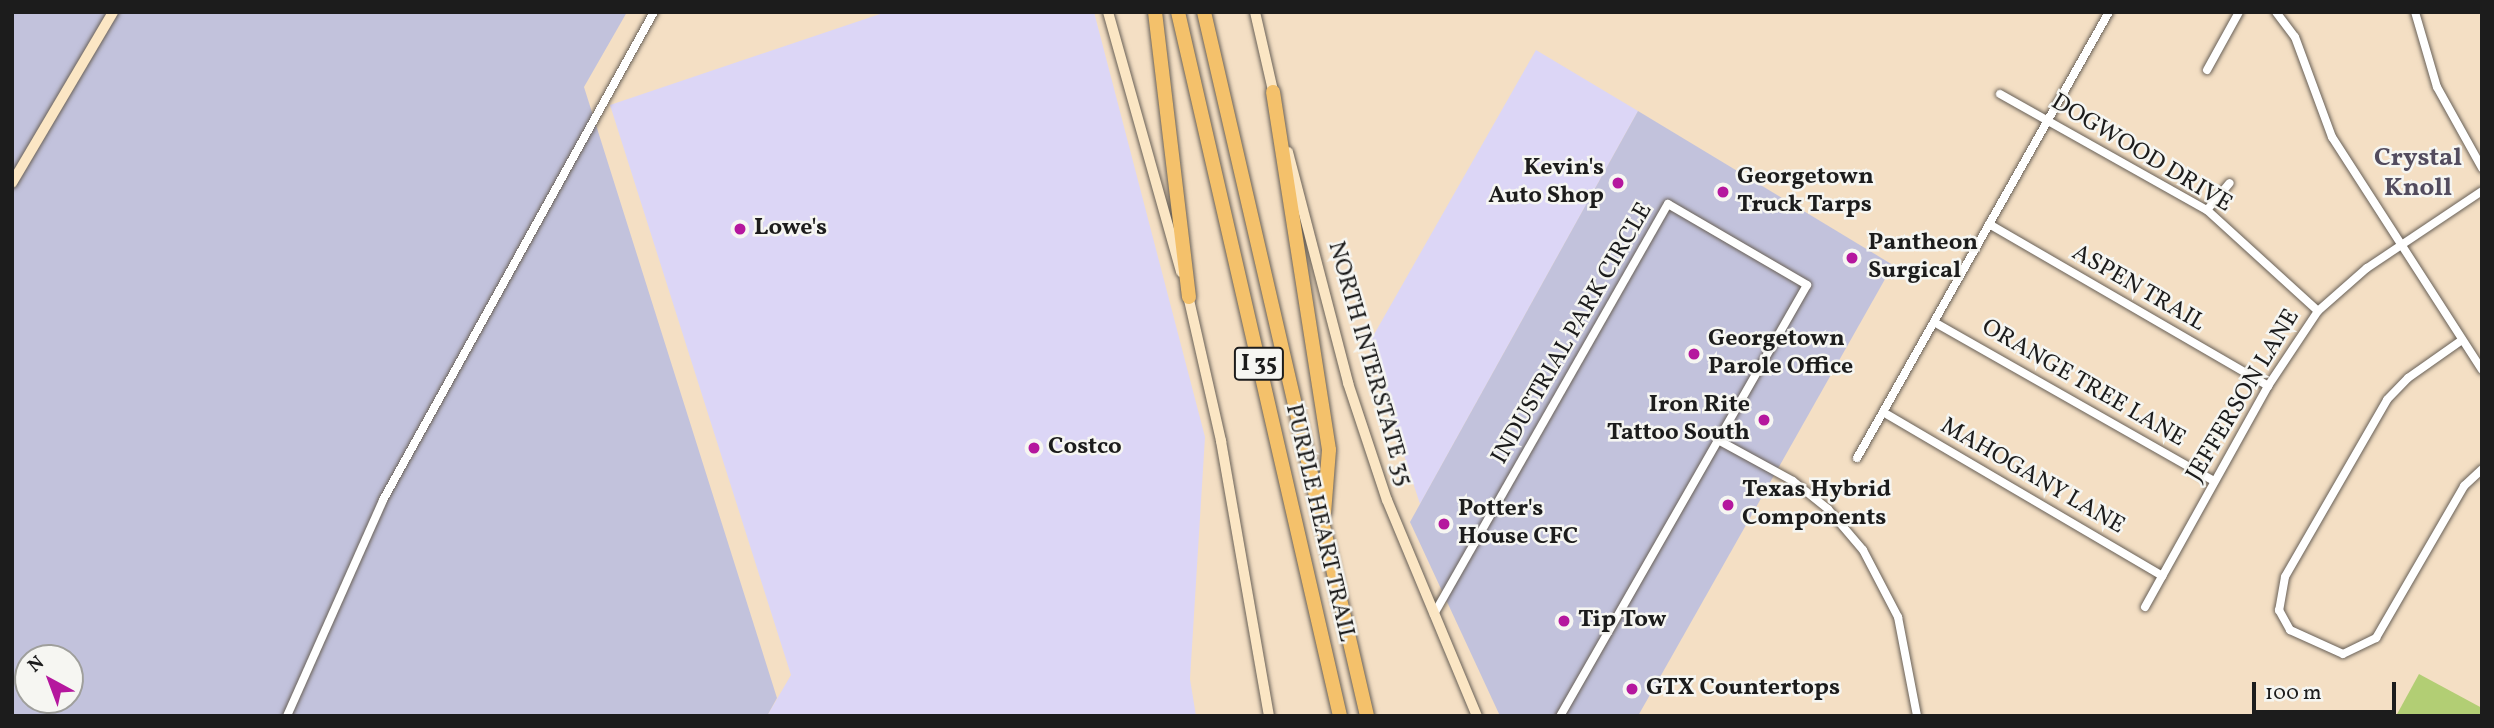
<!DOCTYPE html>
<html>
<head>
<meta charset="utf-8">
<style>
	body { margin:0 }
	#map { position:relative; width:2494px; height:728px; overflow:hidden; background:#f4dfc4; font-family:Vollkorn,serif }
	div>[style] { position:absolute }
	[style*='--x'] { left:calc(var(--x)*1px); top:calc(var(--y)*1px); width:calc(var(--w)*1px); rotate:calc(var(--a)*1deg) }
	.built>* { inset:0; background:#dcd6f6 }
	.industrial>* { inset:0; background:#c2c2dc }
	.green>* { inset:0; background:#b2ce74 }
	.roads { filter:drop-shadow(0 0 2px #686057) drop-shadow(0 0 2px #686057) }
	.street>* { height:8px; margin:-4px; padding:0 4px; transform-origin:4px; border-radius:4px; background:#fff }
	.secondary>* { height:10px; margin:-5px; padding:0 5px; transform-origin:5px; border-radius:5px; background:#fbe6c4 }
	.highway>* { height:14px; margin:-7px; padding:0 7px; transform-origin:7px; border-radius:7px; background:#f4c16b }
	.dots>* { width:19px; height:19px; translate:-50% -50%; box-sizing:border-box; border:4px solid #f6f6f2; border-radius:50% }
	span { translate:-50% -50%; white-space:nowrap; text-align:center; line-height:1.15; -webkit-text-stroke:5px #f6f6f2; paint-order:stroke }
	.shield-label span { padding:2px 5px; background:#f6f6f2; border:2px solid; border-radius:5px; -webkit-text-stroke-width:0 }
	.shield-label { font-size:23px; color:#1c1c1c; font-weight:700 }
	.street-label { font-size:24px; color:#1c1c1c }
	.poi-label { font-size:24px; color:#1c1c1c; font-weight:700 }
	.right { translate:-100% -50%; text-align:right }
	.left { translate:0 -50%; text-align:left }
	.neighbourhood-label { font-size:26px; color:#534c5e; font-weight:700 }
	.frame { position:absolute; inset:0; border:14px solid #1c1c1c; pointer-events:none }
	.north { position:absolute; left:14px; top:644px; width:70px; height:70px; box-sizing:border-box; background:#f6f6f2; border:2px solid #9f9f9c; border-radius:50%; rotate:319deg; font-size:19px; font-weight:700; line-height:28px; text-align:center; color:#1c1c1c }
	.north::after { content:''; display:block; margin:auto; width:24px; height:32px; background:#b5179e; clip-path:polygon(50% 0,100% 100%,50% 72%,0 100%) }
	.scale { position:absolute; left:2252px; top:682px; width:144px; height:32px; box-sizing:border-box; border:4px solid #1c1c1c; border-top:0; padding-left:9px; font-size:21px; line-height:24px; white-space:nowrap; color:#1c1c1c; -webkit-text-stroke:5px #f6f6f2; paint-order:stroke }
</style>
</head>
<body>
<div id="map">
	<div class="built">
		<div style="clip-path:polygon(886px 12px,1094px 12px,1205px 437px,1190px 679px,1196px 716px,767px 716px,791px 675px,610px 105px)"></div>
		<div style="clip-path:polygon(1536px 50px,1638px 111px,1420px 504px,1368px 345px)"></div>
	</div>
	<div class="industrial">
		<div style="clip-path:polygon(evenodd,12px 12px,627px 12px,584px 87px,777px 698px,767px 716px,12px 716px,12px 12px,28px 658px,70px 658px,70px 700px,28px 700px,28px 658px)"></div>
		<div style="clip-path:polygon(1638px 111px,1893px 265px,1638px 716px,1500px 716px,1410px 522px)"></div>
	</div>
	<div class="green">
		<div style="clip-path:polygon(2419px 674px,2482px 708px,2482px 716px,2396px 716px)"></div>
	</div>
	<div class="roads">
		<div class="street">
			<div style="--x:2276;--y:12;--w:31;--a:53"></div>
			<div style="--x:2295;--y:37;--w:107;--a:69.7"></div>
			<div style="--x:2332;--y:137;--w:277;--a:57.2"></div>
			<div style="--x:2415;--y:12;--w:78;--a:73.7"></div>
			<div style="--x:2437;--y:87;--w:93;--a:60.9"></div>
			<div style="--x:2207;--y:70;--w:66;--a:-61.1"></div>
			<div style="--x:2000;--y:94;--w:237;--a:29.3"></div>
			<div style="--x:2207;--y:210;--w:150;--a:42.3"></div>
			<div style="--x:2207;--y:210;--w:35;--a:-50"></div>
			<div style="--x:1989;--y:224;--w:323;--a:30.1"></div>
			<div style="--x:1934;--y:322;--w:322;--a:29.6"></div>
			<div style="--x:2462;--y:340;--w:66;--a:144.9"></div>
			<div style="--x:2408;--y:378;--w:30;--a:134"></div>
			<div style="--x:2387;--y:400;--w:204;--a:120"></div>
			<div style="--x:2285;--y:577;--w:34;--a:100"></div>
			<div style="--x:2279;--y:610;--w:23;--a:61"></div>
			<div style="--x:2290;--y:630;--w:58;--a:24.4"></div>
			<div style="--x:2343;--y:654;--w:37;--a:-26"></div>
			<div style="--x:2376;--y:638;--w:176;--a:-59.9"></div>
			<div style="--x:2464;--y:486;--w:25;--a:-43"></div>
			<div style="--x:1883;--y:412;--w:324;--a:30.4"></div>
			<div style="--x:1718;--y:440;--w:85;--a:28.7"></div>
			<div style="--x:1793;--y:481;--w:45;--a:38.7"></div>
			<div style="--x:1828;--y:509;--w:54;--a:49.5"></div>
			<div style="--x:1863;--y:550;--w:76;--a:62.4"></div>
			<div style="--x:1898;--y:617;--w:101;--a:79.1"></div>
			<div style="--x:1857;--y:458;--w:512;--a:-60.53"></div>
			<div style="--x:2145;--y:607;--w:253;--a:-60.9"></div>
			<div style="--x:2268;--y:386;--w:90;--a:-56.3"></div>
			<div style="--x:2318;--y:311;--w:65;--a:-41.3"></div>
			<div style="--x:2367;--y:268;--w:138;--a:-33.8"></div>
			<div style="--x:1434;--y:614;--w:472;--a:-60.3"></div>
			<div style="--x:1668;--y:204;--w:161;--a:30.2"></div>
			<div style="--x:1807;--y:285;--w:497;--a:119.8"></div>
			<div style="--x:287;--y:716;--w:236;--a:-66"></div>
			<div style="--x:383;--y:500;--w:558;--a:-60.96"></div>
		</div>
		<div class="secondary">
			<div style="--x:1108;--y:12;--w:270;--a:74.3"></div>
			<div style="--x:1255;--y:12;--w:89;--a:77.1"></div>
			<div style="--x:1288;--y:152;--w:239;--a:75.4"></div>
			<div style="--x:1348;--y:383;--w:123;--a:71.6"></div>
			<div style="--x:1387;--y:500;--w:234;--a:67.4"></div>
			<div style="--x:12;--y:183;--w:199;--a:-59.4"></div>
			<div style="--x:1187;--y:291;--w:154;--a:77.2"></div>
			<div style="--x:1221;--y:441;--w:279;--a:80.1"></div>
		</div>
		<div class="highway">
			<div style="--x:1155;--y:12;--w:287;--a:83.2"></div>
			<div style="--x:1178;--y:12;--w:722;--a:77.04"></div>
			<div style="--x:1204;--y:12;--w:723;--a:76.96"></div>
			<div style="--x:1273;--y:92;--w:362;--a:81.1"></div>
			<div style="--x:1329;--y:450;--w:63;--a:94.5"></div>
		</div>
	</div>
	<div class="dots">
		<div style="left:1618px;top:183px;background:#b5179e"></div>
		<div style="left:1723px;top:192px;background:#b5179e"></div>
		<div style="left:740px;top:229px;background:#b5179e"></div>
		<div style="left:1852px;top:258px;background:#b5179e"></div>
		<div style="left:1694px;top:354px;background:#b5179e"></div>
		<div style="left:1764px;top:420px;background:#b5179e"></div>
		<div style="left:1034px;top:448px;background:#b5179e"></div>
		<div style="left:1728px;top:505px;background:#b5179e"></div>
		<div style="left:1444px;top:524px;background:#b5179e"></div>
		<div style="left:1564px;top:621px;background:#b5179e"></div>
		<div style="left:1632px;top:689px;background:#b5179e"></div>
	</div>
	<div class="shield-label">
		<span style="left:1259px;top:364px">I 35</span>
	</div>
	<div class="street-label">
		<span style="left:2141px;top:154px;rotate:31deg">DOGWOOD DRIVE</span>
		<span style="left:2138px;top:289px;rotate:30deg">ASPEN TRAIL</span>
		<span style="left:1573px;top:334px;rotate:-60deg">INDUSTRIAL PARK CIRCLE</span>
		<span style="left:1369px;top:364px;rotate:74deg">NORTH INTERSTATE 35</span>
		<span style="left:2083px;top:384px;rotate:30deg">ORANGE TREE LANE</span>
		<span style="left:2244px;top:396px;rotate:-59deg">JEFFERSON LANE</span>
		<span style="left:2032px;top:477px;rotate:30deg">MAHOGANY LANE</span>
		<span style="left:1319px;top:523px;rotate:77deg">PURPLE HEART TRAIL</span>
	</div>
	<div class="poi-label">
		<span class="right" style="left:1604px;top:183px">Kevin's<br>Auto Shop</span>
		<span class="left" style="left:1737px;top:192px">Georgetown<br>Truck Tarps</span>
		<span class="left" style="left:754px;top:229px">Lowe's</span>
		<span class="left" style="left:1868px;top:258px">Pantheon<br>Surgical</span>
		<span class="left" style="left:1708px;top:354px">Georgetown<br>Parole Office</span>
		<span class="right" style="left:1750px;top:420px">Iron Rite<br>Tattoo South</span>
		<span class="left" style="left:1048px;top:448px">Costco</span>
		<span class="left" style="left:1742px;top:505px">Texas Hybrid<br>Components</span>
		<span class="left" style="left:1458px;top:524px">Potter's<br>House CFC</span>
		<span class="left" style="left:1578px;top:621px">Tip Tow</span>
		<span class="left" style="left:1646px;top:689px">GTX Countertops</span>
	</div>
	<div class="neighbourhood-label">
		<span style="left:2418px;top:174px">Crystal<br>Knoll</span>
	</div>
	<div class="frame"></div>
	<div class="north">N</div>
	<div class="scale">100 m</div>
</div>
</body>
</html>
